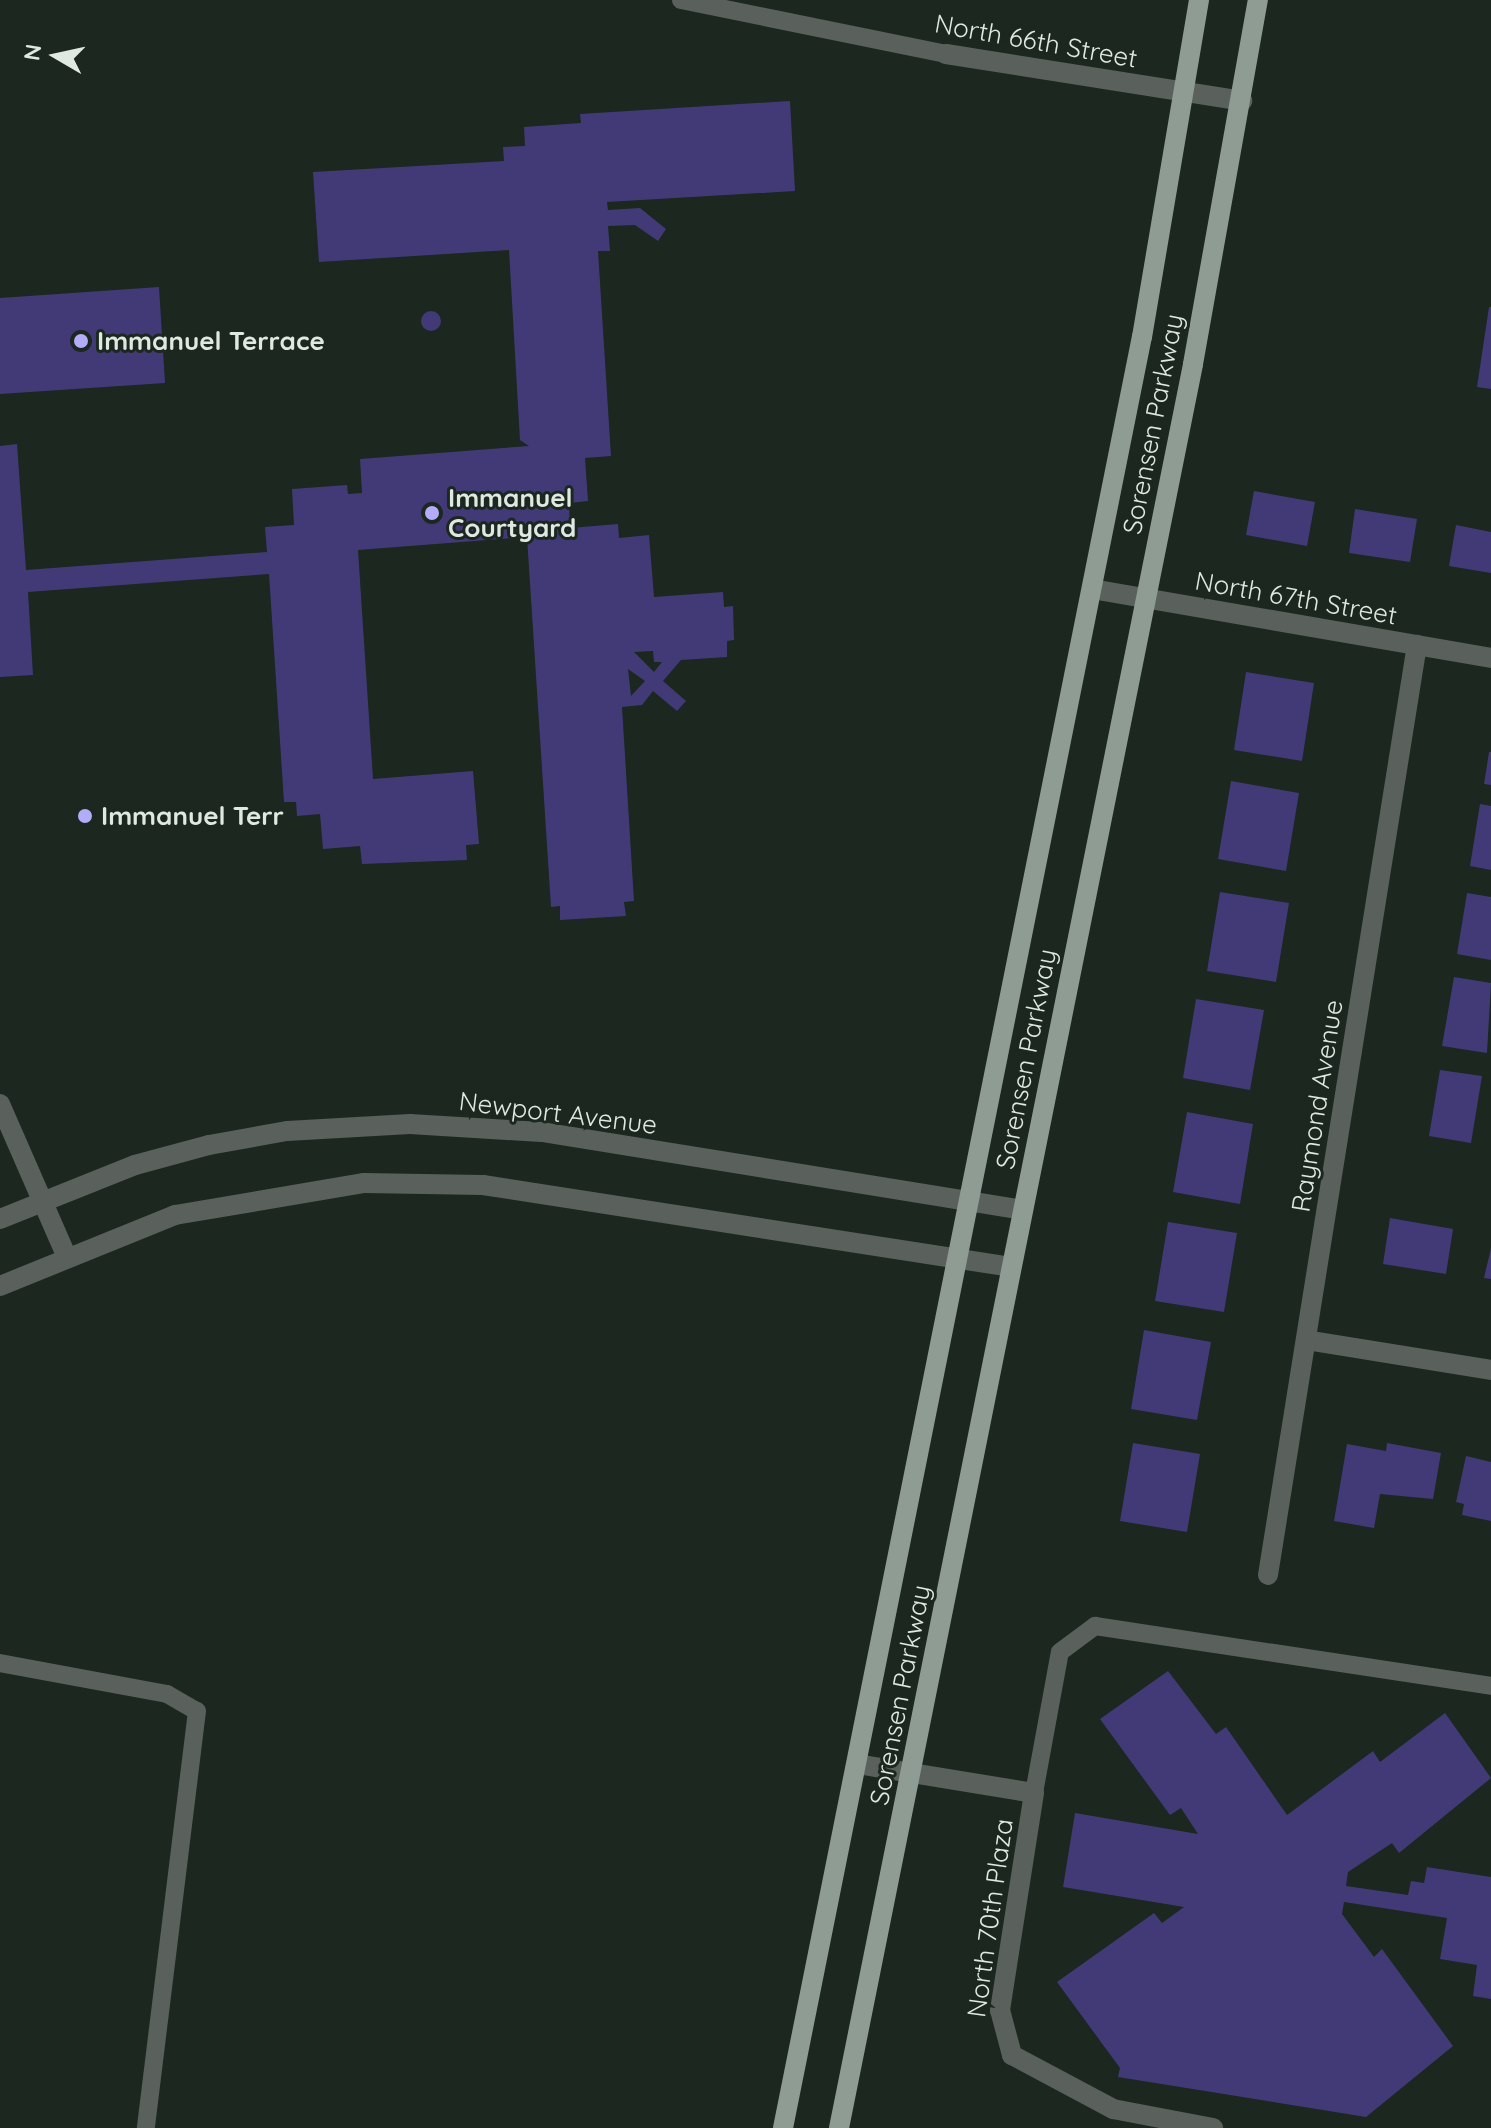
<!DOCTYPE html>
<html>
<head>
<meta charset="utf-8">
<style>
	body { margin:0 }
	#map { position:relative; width:1491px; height:2128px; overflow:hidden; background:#1b271f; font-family:Quicksand,sans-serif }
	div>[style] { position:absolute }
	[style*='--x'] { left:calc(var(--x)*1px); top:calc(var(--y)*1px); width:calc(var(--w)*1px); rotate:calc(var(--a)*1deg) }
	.building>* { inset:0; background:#423a76 }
	.round { border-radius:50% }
	.service>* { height:18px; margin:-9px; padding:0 9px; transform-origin:9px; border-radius:9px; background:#5a605c }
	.minor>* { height:20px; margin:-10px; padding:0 10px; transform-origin:10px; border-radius:10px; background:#5a605c }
	.primary>* { height:20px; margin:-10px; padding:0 10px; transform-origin:10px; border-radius:10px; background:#8f9c93 }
	.dots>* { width:22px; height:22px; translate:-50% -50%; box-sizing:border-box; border:4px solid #1b271f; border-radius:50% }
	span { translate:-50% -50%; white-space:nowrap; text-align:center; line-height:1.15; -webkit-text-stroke:6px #1b271f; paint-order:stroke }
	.street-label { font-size:26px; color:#e0e8e2 }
	.poi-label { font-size:26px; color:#e0e8e2; font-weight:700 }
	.left { translate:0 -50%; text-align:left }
	.north { position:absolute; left:16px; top:16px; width:80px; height:80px; -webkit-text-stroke:6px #1b271f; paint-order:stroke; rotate:279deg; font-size:22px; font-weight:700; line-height:32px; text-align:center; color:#e0e8e2 }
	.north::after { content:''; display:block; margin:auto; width:28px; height:36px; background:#e0e8e2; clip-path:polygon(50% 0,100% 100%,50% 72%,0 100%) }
</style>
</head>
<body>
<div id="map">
	<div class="building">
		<div style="clip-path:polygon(evenodd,790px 101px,795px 191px,607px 202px,608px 210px,640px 208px,666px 229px,658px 241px,635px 225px,608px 226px,610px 251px,598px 251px,611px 456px,585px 458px,588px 501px,569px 503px,570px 528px,618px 524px,619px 538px,649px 535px,654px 597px,723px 592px,724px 607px,733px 606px,734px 640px,727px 641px,727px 657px,681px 660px,663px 681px,686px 701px,677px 711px,653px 691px,642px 705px,622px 707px,634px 901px,624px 902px,626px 916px,560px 920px,560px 906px,551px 907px,527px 537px,358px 550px,373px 779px,473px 771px,479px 844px,466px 845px,467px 860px,362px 864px,360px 846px,323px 849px,320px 814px,297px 816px,296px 802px,284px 802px,269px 574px,28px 592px,33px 675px,0 677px,0 446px,17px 444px,26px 570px,267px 552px,265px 527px,294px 525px,292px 489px,347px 485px,348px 494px,362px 493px,360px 459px,529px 446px,520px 440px,509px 250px,319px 262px,313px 172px,504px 161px,503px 147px,525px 146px,524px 127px,581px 123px,580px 114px,790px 101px,653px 651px,654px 662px,662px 662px,654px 672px,634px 652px,653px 651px,790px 101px,628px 669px,645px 681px,631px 696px,628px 669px)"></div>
		<div style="clip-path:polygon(159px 287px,165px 383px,0 394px,0 298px)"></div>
		<div style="clip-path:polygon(1489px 307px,1491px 307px,1491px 389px,1477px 387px)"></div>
		<div class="round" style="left:421px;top:311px;width:20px;height:20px"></div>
		<div style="clip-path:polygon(1254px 491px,1315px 502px,1307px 546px,1246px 535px)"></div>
		<div style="clip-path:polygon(1355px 509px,1417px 519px,1410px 562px,1349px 553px)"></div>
		<div style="clip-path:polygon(1456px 525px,1491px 532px,1491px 573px,1449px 566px)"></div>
		<div style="clip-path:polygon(1246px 672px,1314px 683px,1302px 761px,1234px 750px)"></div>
		<div style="clip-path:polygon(1489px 752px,1491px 752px,1491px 785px,1484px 784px)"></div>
		<div style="clip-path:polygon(1231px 781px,1299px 793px,1286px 871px,1218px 859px)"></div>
		<div style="clip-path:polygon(1480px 804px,1491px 806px,1491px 870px,1470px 866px)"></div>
		<div style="clip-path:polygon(1220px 892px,1289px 903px,1276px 982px,1207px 971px)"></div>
		<div style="clip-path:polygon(1467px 893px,1491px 897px,1491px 960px,1457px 954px)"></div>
		<div style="clip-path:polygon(1454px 977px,1491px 983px,1487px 1053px,1442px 1046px)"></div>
		<div style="clip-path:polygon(1196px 999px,1264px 1010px,1250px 1090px,1183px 1078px)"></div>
		<div style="clip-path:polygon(1440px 1070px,1482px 1076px,1471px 1143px,1429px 1136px)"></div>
		<div style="clip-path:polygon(1187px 1112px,1253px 1124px,1240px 1204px,1173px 1192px)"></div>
		<div style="clip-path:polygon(1390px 1218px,1453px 1229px,1446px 1274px,1383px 1264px)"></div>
		<div style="clip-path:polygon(1168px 1222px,1237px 1233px,1224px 1312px,1155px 1301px)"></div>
		<div style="clip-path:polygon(1491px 1248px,1491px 1279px,1484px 1278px)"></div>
		<div style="clip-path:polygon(1144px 1330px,1211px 1342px,1197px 1420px,1131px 1409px)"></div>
		<div style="clip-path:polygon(1133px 1443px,1200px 1454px,1187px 1532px,1120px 1521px)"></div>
		<div style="clip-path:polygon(1387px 1443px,1441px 1453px,1433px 1499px,1380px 1494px,1374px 1528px,1334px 1521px,1347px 1444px,1386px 1451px)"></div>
		<div style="clip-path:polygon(1466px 1456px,1491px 1462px,1491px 1521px,1462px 1515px,1464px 1504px,1456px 1502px)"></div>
		<div style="clip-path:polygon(1168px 1671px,1216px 1734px,1226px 1727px,1287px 1815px,1373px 1751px,1380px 1762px,1445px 1713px,1491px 1778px,1399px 1853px,1392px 1843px,1348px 1872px,1346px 1886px,1408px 1895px,1411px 1881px,1424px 1883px,1427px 1867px,1491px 1877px,1491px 1999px,1473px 1996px,1477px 1965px,1440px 1959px,1447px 1918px,1344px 1902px,1342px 1914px,1374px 1957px,1382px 1949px,1453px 2046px,1366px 2117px,1118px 2077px,1120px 2068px,1057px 1982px,1154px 1913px,1162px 1923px,1184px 1907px,1063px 1887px,1075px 1813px,1198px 1834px,1181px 1808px,1170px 1815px,1100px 1719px)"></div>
	</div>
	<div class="service">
		<div style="--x:681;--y:0;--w:270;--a:11.5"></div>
		<div style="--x:0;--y:1663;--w:170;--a:10.5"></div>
		<div style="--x:167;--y:1694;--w:34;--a:30"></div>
		<div style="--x:197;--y:1711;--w:420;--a:97"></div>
		<div style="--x:1034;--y:1793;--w:143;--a:-79.6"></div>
		<div style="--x:1060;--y:1652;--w:44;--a:-36.6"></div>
		<div style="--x:1095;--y:1626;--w:401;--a:8.6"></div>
	</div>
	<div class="minor">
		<div style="--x:946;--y:54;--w:300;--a:9"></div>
		<div style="--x:1092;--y:589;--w:405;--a:9.8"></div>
		<div style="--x:0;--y:1104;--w:165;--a:66.4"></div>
		<div style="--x:0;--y:1219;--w:145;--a:-21.8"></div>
		<div style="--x:135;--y:1165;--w:77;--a:-15.1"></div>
		<div style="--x:209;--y:1145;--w:79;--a:-10.2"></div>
		<div style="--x:287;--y:1131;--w:123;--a:-3.3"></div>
		<div style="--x:410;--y:1124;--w:132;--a:3.5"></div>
		<div style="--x:542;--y:1132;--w:487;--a:9.2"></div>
		<div style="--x:0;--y:1286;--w:189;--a:-22.1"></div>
		<div style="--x:175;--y:1215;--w:192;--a:-9.6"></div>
		<div style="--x:364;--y:1183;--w:119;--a:1"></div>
		<div style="--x:483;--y:1185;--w:534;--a:8.83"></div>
		<div style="--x:1306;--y:1340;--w:187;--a:9.2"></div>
		<div style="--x:1268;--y:1575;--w:942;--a:-80.9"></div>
		<div style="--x:857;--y:1764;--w:179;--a:9.3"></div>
		<div style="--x:1034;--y:1793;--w:220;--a:98.9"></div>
		<div style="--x:1000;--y:2010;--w:47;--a:75.1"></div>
		<div style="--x:1012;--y:2055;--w:115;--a:28.1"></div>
		<div style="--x:1113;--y:2109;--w:102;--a:10.8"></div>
	</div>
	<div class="primary">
		<div style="--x:783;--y:2128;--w:1827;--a:-78.67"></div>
		<div style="--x:1142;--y:337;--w:342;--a:-80.4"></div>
		<div style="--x:839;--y:2128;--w:1799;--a:-78.65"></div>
		<div style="--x:1193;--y:364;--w:370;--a:-79.9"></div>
	</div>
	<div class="dots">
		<div style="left:81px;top:341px;background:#b3adf9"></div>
		<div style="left:432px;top:513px;background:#b3adf9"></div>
		<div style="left:85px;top:816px;background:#b3adf9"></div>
	</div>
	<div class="street-label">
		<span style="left:1036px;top:41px;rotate:10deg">North 66th Street</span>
		<span style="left:1153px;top:424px;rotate:-79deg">Sorensen Parkway</span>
		<span style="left:1296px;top:598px;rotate:10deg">North 67th Street</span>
		<span style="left:1026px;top:1059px;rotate:-79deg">Sorensen Parkway</span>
		<span style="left:1317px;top:1106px;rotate:-81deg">Raymond Avenue</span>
		<span style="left:558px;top:1113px;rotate:7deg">Newport Avenue</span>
		<span style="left:900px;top:1695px;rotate:-79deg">Sorensen Parkway</span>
		<span style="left:990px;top:1918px;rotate:-82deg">North 70th Plaza</span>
	</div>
	<div class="poi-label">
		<span class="left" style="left:97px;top:341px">Immanuel Terrace</span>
		<span class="left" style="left:448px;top:513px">Immanuel<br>Courtyard</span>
		<span class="left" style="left:101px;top:816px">Immanuel Terr</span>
	</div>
	<div class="north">N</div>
</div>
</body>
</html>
